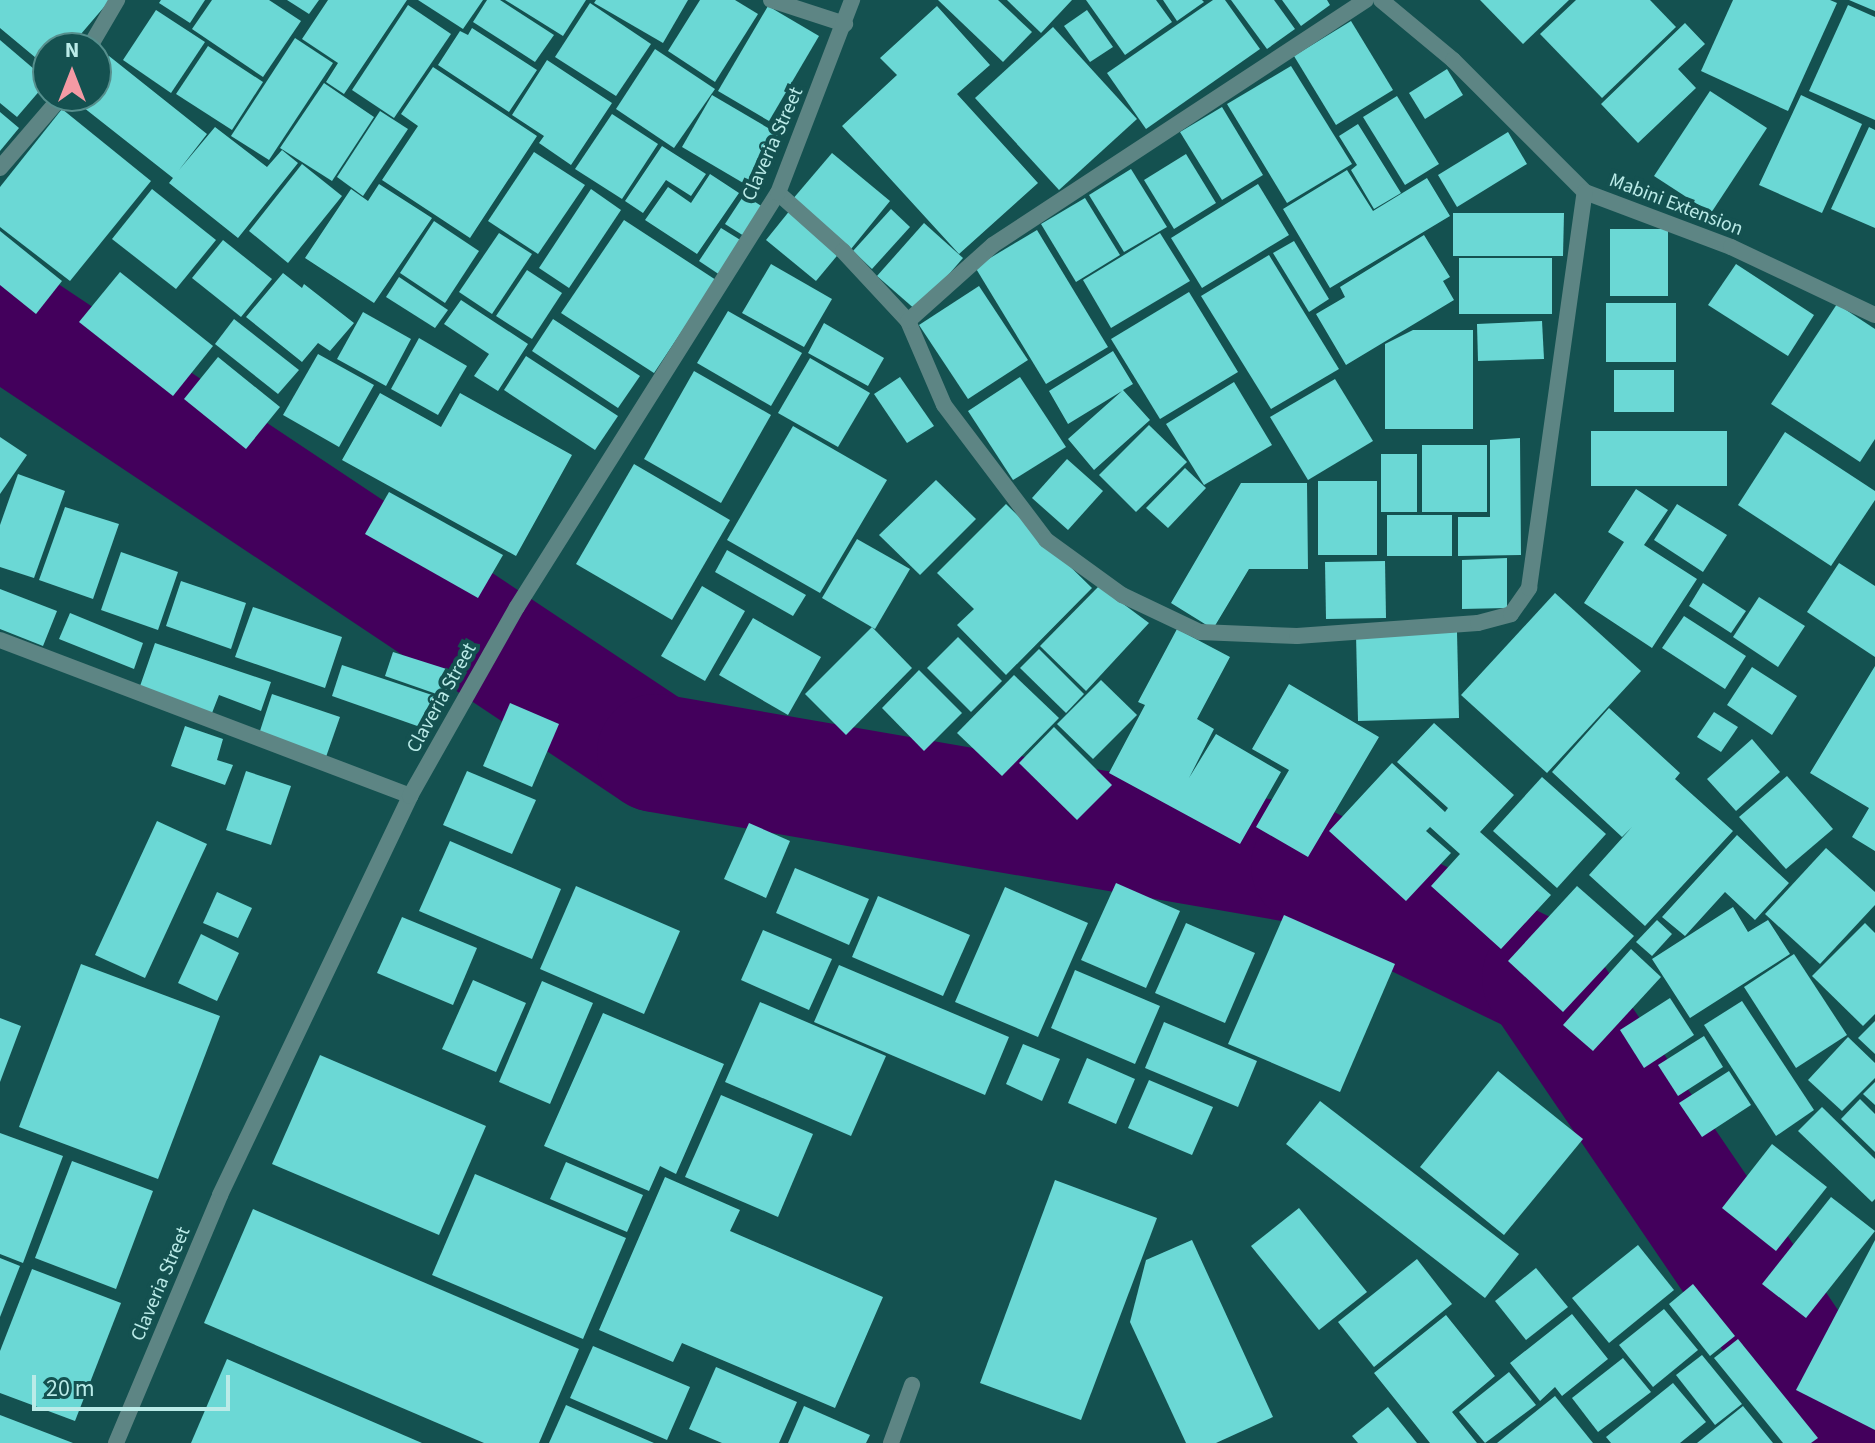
<!DOCTYPE html>
<html>
<head>
<meta charset="utf-8">
<style>
	body { margin:0 }
	#map { position:relative; width:1875px; height:1443px; overflow:hidden; background:#145150; font-family:"Source Sans 3",sans-serif }
	div>[style] { position:absolute }
	[style*='--x'] { left:calc(var(--x)*1px); top:calc(var(--y)*1px); width:calc(var(--w)*1px); rotate:calc(var(--a)*1deg) }
	.river>* { height:118px; margin:-59px; padding:0 59px; transform-origin:59px; border-radius:59px; background:#43005c }
	.building>* { inset:0; background:#6bd8d5 }
	.street>* { height:16px; margin:-8px; padding:0 8px; transform-origin:8px; border-radius:8px; background:#5d8584 }
	span { translate:-50% -50%; white-space:nowrap; text-align:center; line-height:1.15; -webkit-text-stroke:8px #145150; paint-order:stroke }
	.street-label { font-size:20px; color:#baebe8 }
	.north { position:absolute; left:32px; top:32px; width:80px; height:80px; box-sizing:border-box; background:#145150; border:2px solid #568f8d; border-radius:50%; rotate:0deg; font-size:22px; font-weight:700; line-height:32px; text-align:center; color:#baebe8 }
	.north::after { content:''; display:block; margin:auto; width:28px; height:36px; background:#f49aa4; clip-path:polygon(50% 0,100% 100%,50% 72%,0 100%) }
	.scale { position:absolute; left:32px; top:1375px; width:198px; height:36px; box-sizing:border-box; border:4px solid #baebe8; border-top:0; padding-left:10px; font-size:24px; line-height:28px; white-space:nowrap; color:#baebe8; -webkit-text-stroke:6px #145150; paint-order:stroke }
</style>
</head>
<body>
<div id="map">
	<div class="river">
		<div style="--x:0;--y:316;--w:788;--a:33.67"></div>
		<div style="--x:656;--y:753;--w:664;--a:9.8"></div>
		<div style="--x:1310;--y:866;--w:257;--a:25.9"></div>
		<div style="--x:1541;--y:978;--w:562;--a:55.8"></div>
	</div>
	<div class="building">
		<div style="clip-path:polygon(0 0,110px 0,69px 48px,48px 48px,48px 68px,0 28px)"></div>
		<div style="clip-path:polygon(161px 0,205px 0,190px 23px,159px 3px)"></div>
		<div style="clip-path:polygon(212px 0,269px 0,301px 21px,263px 77px,192px 29px)"></div>
		<div style="clip-path:polygon(287px 0,319px 0,309px 14px)"></div>
		<div style="clip-path:polygon(328px 0,407px 0,344px 94px,326px 82px,338px 63px,302px 39px)"></div>
		<div style="clip-path:polygon(418px 0,483px 0,463px 29px)"></div>
		<div style="clip-path:polygon(487px 0,500px 0,554px 35px,535px 62px,473px 22px)"></div>
		<div style="clip-path:polygon(505px 0,586px 0,563px 36px)"></div>
		<div style="clip-path:polygon(596px 0,688px 0,663px 43px,594px 3px)"></div>
		<div style="clip-path:polygon(700px 0,735px 0,758px 14px,715px 82px,668px 51px)"></div>
		<div style="clip-path:polygon(938px 0,998px 0,1032px 32px,1003px 62px)"></div>
		<div style="clip-path:polygon(1007px 0,1072px 0,1041px 33px)"></div>
		<div style="clip-path:polygon(1086px 0,1156px 0,1172px 22px,1125px 55px)"></div>
		<div style="clip-path:polygon(1163px 0,1202px 0,1204px 2px,1177px 21px)"></div>
		<div style="clip-path:polygon(1213px 0,1225px 0,1260px 49px,1146px 129px,1107px 73px)"></div>
		<div style="clip-path:polygon(1231px 0,1274px 0,1295px 29px,1267px 49px)"></div>
		<div style="clip-path:polygon(1282px 0,1327px 0,1330px 5px,1301px 26px)"></div>
		<div style="clip-path:polygon(1480px 0,1569px 0,1523px 44px)"></div>
		<div style="clip-path:polygon(1576px 0,1650px 0,1676px 27px,1602px 98px,1540px 34px)"></div>
		<div style="clip-path:polygon(1733px 0,1830px 0,1837px 3px,1788px 111px,1701px 71px)"></div>
		<div style="clip-path:polygon(1849px 0,1875px 0,1875px 11px)"></div>
		<div style="clip-path:polygon(590px 3px,651px 44px,616px 96px,555px 57px)"></div>
		<div style="clip-path:polygon(408px 5px,451px 34px,394px 118px,352px 90px)"></div>
		<div style="clip-path:polygon(1848px 5px,1875px 17px,1875px 120px,1809px 91px)"></div>
		<div style="clip-path:polygon(768px 6px,819px 36px,769px 121px,718px 91px)"></div>
		<div style="clip-path:polygon(937px 6px,990px 65px,957px 94px,1038px 183px,959px 254px,842px 126px,897px 75px,880px 58px)"></div>
		<div style="clip-path:polygon(156px 10px,205px 42px,171px 93px,123px 60px)"></div>
		<div style="clip-path:polygon(1087px 10px,1113px 47px,1090px 62px,1064px 26px)"></div>
		<div style="clip-path:polygon(1351px 21px,1393px 90px,1336px 125px,1294px 56px)"></div>
		<div style="clip-path:polygon(1685px 23px,1705px 44px,1678px 69px,1696px 88px,1638px 143px,1601px 104px)"></div>
		<div style="clip-path:polygon(1053px 27px,1137px 119px,1059px 190px,975px 98px)"></div>
		<div style="clip-path:polygon(472px 28px,537px 70px,509px 112px,438px 65px,460px 31px,468px 35px)"></div>
		<div style="clip-path:polygon(295px 38px,333px 63px,269px 160px,231px 136px)"></div>
		<div style="clip-path:polygon(0 40px,48px 81px,17px 117px,0 103px)"></div>
		<div style="clip-path:polygon(208px 46px,263px 82px,232px 130px,176px 94px)"></div>
		<div style="clip-path:polygon(655px 49px,715px 89px,674px 148px,616px 109px)"></div>
		<div style="clip-path:polygon(109px 56px,207px 134px,179px 170px,215px 127px,267px 167px,282px 150px,298px 163px,238px 238px,169px 183px,173px 178px,74px 100px,77px 96px,96px 96px,96px 72px)"></div>
		<div style="clip-path:polygon(547px 60px,612px 103px,571px 165px,539px 143px,544px 136px,512px 115px)"></div>
		<div style="clip-path:polygon(1291px 66px,1352px 164px,1287px 203px,1227px 104px)"></div>
		<div style="clip-path:polygon(433px 67px,537px 136px,470px 238px,382px 180px,418px 126px,401px 114px)"></div>
		<div style="clip-path:polygon(1447px 69px,1463px 95px,1425px 119px,1409px 93px)"></div>
		<div style="clip-path:polygon(324px 83px,374px 117px,332px 181px,280px 148px)"></div>
		<div style="clip-path:polygon(1710px 91px,1767px 128px,1711px 213px,1654px 176px)"></div>
		<div style="clip-path:polygon(712px 95px,780px 135px,750px 187px,682px 147px)"></div>
		<div style="clip-path:polygon(1801px 95px,1862px 124px,1822px 213px,1759px 185px)"></div>
		<div style="clip-path:polygon(1397px 96px,1439px 164px,1405px 185px,1363px 117px)"></div>
		<div style="clip-path:polygon(1222px 107px,1263px 175px,1222px 200px,1180px 132px)"></div>
		<div style="clip-path:polygon(62px 109px,151px 181px,70px 281px,0 227px,0 187px)"></div>
		<div style="clip-path:polygon(380px 111px,408px 129px,363px 196px,337px 177px)"></div>
		<div style="clip-path:polygon(0 112px,19px 128px,0 151px)"></div>
		<div style="clip-path:polygon(612px 114px,658px 144px,622px 199px,575px 169px)"></div>
		<div style="clip-path:polygon(1358px 124px,1401px 193px,1374px 209px,1351px 170px,1357px 165px,1339px 136px)"></div>
		<div style="clip-path:polygon(1869px 127px,1875px 130px,1875px 228px,1831px 209px)"></div>
		<div style="clip-path:polygon(1508px 132px,1527px 164px,1457px 207px,1438px 175px)"></div>
		<div style="clip-path:polygon(662px 146px,706px 174px,691px 196px,666px 180px,643px 213px,625px 201px)"></div>
		<div style="clip-path:polygon(534px 152px,585px 185px,538px 254px,488px 221px)"></div>
		<div style="clip-path:polygon(832px 153px,890px 201px,851px 249px,792px 200px)"></div>
		<div style="clip-path:polygon(1186px 154px,1216px 203px,1174px 229px,1144px 180px)"></div>
		<div style="clip-path:polygon(302px 164px,342px 196px,288px 263px,249px 231px)"></div>
		<div style="clip-path:polygon(1131px 169px,1167px 227px,1124px 252px,1089px 195px)"></div>
		<div style="clip-path:polygon(1347px 170px,1373px 211px,1427px 178px,1450px 216px,1330px 288px,1283px 209px)"></div>
		<div style="clip-path:polygon(710px 174px,739px 193px,697px 254px,645px 220px,668px 187px,691px 203px)"></div>
		<div style="clip-path:polygon(379px 184px,432px 218px,374px 303px,305px 258px,351px 189px,368px 201px)"></div>
		<div style="clip-path:polygon(1258px 184px,1289px 235px,1202px 288px,1171px 238px)"></div>
		<div style="clip-path:polygon(152px 189px,216px 240px,176px 289px,112px 239px)"></div>
		<div style="clip-path:polygon(591px 189px,621px 210px,569px 288px,539px 268px)"></div>
		<div style="clip-path:polygon(744px 195px,763px 207px,744px 236px,725px 224px)"></div>
		<div style="clip-path:polygon(1085px 198px,1120px 255px,1076px 282px,1041px 224px)"></div>
		<div style="clip-path:polygon(791px 209px,841px 251px,816px 281px,766px 240px)"></div>
		<div style="clip-path:polygon(891px 209px,910px 227px,872px 269px,853px 251px)"></div>
		<div style="clip-path:polygon(1453px 213px,1564px 213px,1563px 256px,1453px 256px)"></div>
		<div style="clip-path:polygon(624px 220px,716px 280px,654px 373px,561px 313px)"></div>
		<div style="clip-path:polygon(434px 221px,479px 251px,445px 303px,400px 273px)"></div>
		<div style="clip-path:polygon(924px 223px,963px 258px,917px 311px,877px 276px)"></div>
		<div style="clip-path:polygon(721px 228px,742px 241px,720px 275px,699px 261px)"></div>
		<div style="clip-path:polygon(1610px 229px,1668px 229px,1668px 296px,1610px 296px)"></div>
		<div style="clip-path:polygon(1037px 230px,1108px 347px,1046px 384px,975px 267px)"></div>
		<div style="clip-path:polygon(0 231px,62px 281px,36px 314px,0 285px)"></div>
		<div style="clip-path:polygon(499px 233px,532px 254px,492px 314px,459px 292px)"></div>
		<div style="clip-path:polygon(1160px 233px,1190px 281px,1111px 328px,1083px 280px)"></div>
		<div style="clip-path:polygon(1424px 235px,1450px 277px,1443px 281px,1454px 300px,1346px 365px,1316px 314px,1345px 297px,1340px 287px)"></div>
		<div style="clip-path:polygon(223px 240px,272px 279px,241px 317px,192px 278px)"></div>
		<div style="clip-path:polygon(1294px 241px,1329px 299px,1309px 312px,1273px 253px)"></div>
		<div style="clip-path:polygon(1269px 255px,1339px 369px,1271px 409px,1201px 296px)"></div>
		<div style="clip-path:polygon(1459px 258px,1552px 258px,1552px 314px,1459px 314px)"></div>
		<div style="clip-path:polygon(771px 264px,832px 299px,804px 347px,742px 313px)"></div>
		<div style="clip-path:polygon(1736px 264px,1814px 315px,1788px 356px,1708px 305px)"></div>
		<div style="clip-path:polygon(527px 270px,562px 293px,532px 339px,496px 316px)"></div>
		<div style="clip-path:polygon(120px 272px,213px 346px,173px 396px,79px 322px)"></div>
		<div style="clip-path:polygon(283px 273px,302px 288px,304px 284px,354px 323px,330px 351px,318px 343px,302px 362px,246px 317px)"></div>
		<div style="clip-path:polygon(399px 277px,448px 310px,435px 328px,386px 297px)"></div>
		<div style="clip-path:polygon(979px 286px,1028px 360px,968px 399px,919px 325px)"></div>
		<div style="clip-path:polygon(1189px 292px,1238px 372px,1160px 419px,1111px 339px)"></div>
		<div style="clip-path:polygon(461px 300px,528px 344px,498px 391px,474px 376px,489px 354px,444px 324px)"></div>
		<div style="clip-path:polygon(1606px 303px,1676px 303px,1676px 362px,1606px 362px)"></div>
		<div style="clip-path:polygon(1837px 304px,1875px 329px,1875px 439px,1860px 462px,1771px 404px)"></div>
		<div style="clip-path:polygon(728px 311px,802px 353px,771px 406px,697px 363px)"></div>
		<div style="clip-path:polygon(363px 312px,411px 339px,386px 386px,337px 359px)"></div>
		<div style="clip-path:polygon(234px 319px,299px 370px,278px 394px,215px 344px)"></div>
		<div style="clip-path:polygon(553px 319px,640px 376px,618px 408px,532px 351px)"></div>
		<div style="clip-path:polygon(1542px 321px,1544px 359px,1478px 361px,1477px 324px)"></div>
		<div style="clip-path:polygon(824px 323px,884px 358px,868px 386px,808px 353px)"></div>
		<div style="clip-path:polygon(1413px 330px,1473px 330px,1473px 429px,1385px 429px,1385px 344px)"></div>
		<div style="clip-path:polygon(419px 338px,467px 366px,438px 415px,391px 389px)"></div>
		<div style="clip-path:polygon(1113px 351px,1133px 384px,1123px 390px,1150px 420px,1094px 470px,1068px 439px,1122px 391px,1068px 424px,1049px 391px)"></div>
		<div style="clip-path:polygon(318px 354px,374px 385px,339px 447px,283px 415px)"></div>
		<div style="clip-path:polygon(526px 356px,618px 416px,595px 450px,504px 390px)"></div>
		<div style="clip-path:polygon(218px 357px,280px 407px,246px 449px,184px 399px)"></div>
		<div style="clip-path:polygon(810px 358px,870px 393px,838px 447px,778px 413px)"></div>
		<div style="clip-path:polygon(1614px 370px,1674px 370px,1674px 412px,1614px 412px)"></div>
		<div style="clip-path:polygon(694px 371px,771px 415px,721px 503px,644px 459px)"></div>
		<div style="clip-path:polygon(900px 377px,934px 426px,907px 443px,874px 394px)"></div>
		<div style="clip-path:polygon(1020px 377px,1066px 447px,1013px 480px,968px 411px)"></div>
		<div style="clip-path:polygon(1335px 379px,1373px 441px,1308px 480px,1270px 417px)"></div>
		<div style="clip-path:polygon(1234px 382px,1272px 445px,1204px 485px,1166px 424px)"></div>
		<div style="clip-path:polygon(380px 393px,441px 427px,460px 393px,572px 455px,516px 556px,342px 460px)"></div>
		<div style="clip-path:polygon(1149px 425px,1187px 462px,1136px 512px,1099px 475px)"></div>
		<div style="clip-path:polygon(793px 426px,887px 480px,820px 593px,727px 540px)"></div>
		<div style="clip-path:polygon(1591px 431px,1727px 431px,1727px 486px,1591px 486px)"></div>
		<div style="clip-path:polygon(1785px 432px,1875px 491px,1875px 500px,1831px 566px,1738px 505px)"></div>
		<div style="clip-path:polygon(0 437px,27px 455px,0 494px)"></div>
		<div style="clip-path:polygon(1520px 438px,1521px 555px,1458px 556px,1458px 517px,1490px 517px,1490px 440px)"></div>
		<div style="clip-path:polygon(1422px 445px,1487px 445px,1487px 512px,1422px 512px)"></div>
		<div style="clip-path:polygon(1381px 454px,1417px 454px,1417px 512px,1381px 512px)"></div>
		<div style="clip-path:polygon(1067px 459px,1103px 491px,1068px 530px,1032px 498px)"></div>
		<div style="clip-path:polygon(634px 464px,730px 520px,672px 620px,576px 564px)"></div>
		<div style="clip-path:polygon(1185px 468px,1206px 488px,1168px 528px,1146px 508px)"></div>
		<div style="clip-path:polygon(18px 474px,65px 491px,34px 578px,0 567px,0 525px)"></div>
		<div style="clip-path:polygon(936px 480px,976px 519px,920px 575px,879px 535px)"></div>
		<div style="clip-path:polygon(1318px 481px,1377px 481px,1377px 555px,1318px 555px)"></div>
		<div style="clip-path:polygon(1241px 483px,1307px 483px,1308px 569px,1249px 569px,1213px 629px,1171px 603px)"></div>
		<div style="clip-path:polygon(1636px 489px,1668px 510px,1644px 545px,1697px 579px,1652px 648px,1584px 603px,1624px 542px,1608px 532px)"></div>
		<div style="clip-path:polygon(389px 492px,503px 555px,478px 598px,365px 534px)"></div>
		<div style="clip-path:polygon(1006px 504px,1092px 588px,1006px 675px,957px 625px,974px 609px,937px 573px)"></div>
		<div style="clip-path:polygon(1677px 504px,1727px 535px,1703px 572px,1654px 540px)"></div>
		<div style="clip-path:polygon(65px 507px,119px 524px,93px 599px,39px 580px)"></div>
		<div style="clip-path:polygon(1387px 515px,1452px 515px,1452px 556px,1387px 556px)"></div>
		<div style="clip-path:polygon(857px 539px,910px 569px,875px 629px,822px 598px)"></div>
		<div style="clip-path:polygon(727px 550px,806px 595px,793px 616px,715px 572px)"></div>
		<div style="clip-path:polygon(121px 552px,178px 572px,158px 630px,101px 610px)"></div>
		<div style="clip-path:polygon(1507px 558px,1507px 608px,1462px 609px,1462px 560px)"></div>
		<div style="clip-path:polygon(1385px 561px,1386px 618px,1326px 619px,1325px 562px)"></div>
		<div style="clip-path:polygon(1839px 563px,1875px 586px,1875px 657px,1807px 612px)"></div>
		<div style="clip-path:polygon(181px 581px,246px 603px,231px 649px,166px 626px)"></div>
		<div style="clip-path:polygon(1703px 583px,1746px 611px,1731px 633px,1689px 606px)"></div>
		<div style="clip-path:polygon(702px 586px,745px 611px,705px 681px,661px 656px)"></div>
		<div style="clip-path:polygon(1099px 586px,1149px 623px,1086px 691px,1040px 646px)"></div>
		<div style="clip-path:polygon(0 589px,57px 611px,43px 646px,0 629px)"></div>
		<div style="clip-path:polygon(1555px 593px,1641px 671px,1547px 773px,1461px 695px)"></div>
		<div style="clip-path:polygon(1759px 597px,1805px 626px,1778px 667px,1733px 637px)"></div>
		<div style="clip-path:polygon(253px 607px,342px 637px,325px 688px,235px 657px)"></div>
		<div style="clip-path:polygon(70px 613px,143px 643px,134px 669px,59px 639px)"></div>
		<div style="clip-path:polygon(1684px 616px,1746px 656px,1725px 689px,1662px 648px)"></div>
		<div style="clip-path:polygon(753px 618px,821px 657px,788px 715px,719px 675px)"></div>
		<div style="clip-path:polygon(872px 627px,912px 668px,846px 735px,805px 694px)"></div>
		<div style="clip-path:polygon(1177px 629px,1230px 657px,1197px 719px,1214px 729px,1189px 778px,1216px 734px,1281px 772px,1240px 844px,1109px 773px,1145px 705px,1138px 702px)"></div>
		<div style="clip-path:polygon(1457px 632px,1459px 718px,1358px 721px,1356px 634px)"></div>
		<div style="clip-path:polygon(958px 637px,1002px 681px,971px 712px,927px 668px)"></div>
		<div style="clip-path:polygon(155px 643px,271px 682px,261px 711px,219px 695px,212px 713px,139px 689px)"></div>
		<div style="clip-path:polygon(1039px 649px,1084px 694px,1066px 713px,1020px 668px)"></div>
		<div style="clip-path:polygon(393px 652px,456px 672px,448px 698px,385px 676px)"></div>
		<div style="clip-path:polygon(342px 665px,435px 696px,423px 728px,332px 696px)"></div>
		<div style="clip-path:polygon(1875px 666px,1875px 851px,1852px 837px,1869px 808px,1810px 773px)"></div>
		<div style="clip-path:polygon(1752px 667px,1797px 696px,1772px 735px,1727px 705px)"></div>
		<div style="clip-path:polygon(919px 670px,962px 713px,924px 751px,882px 708px)"></div>
		<div style="clip-path:polygon(1014px 675px,1059px 718px,1002px 776px,957px 733px)"></div>
		<div style="clip-path:polygon(1101px 680px,1137px 715px,1093px 759px,1057px 724px)"></div>
		<div style="clip-path:polygon(1289px 684px,1379px 737px,1308px 857px,1256px 827px,1289px 770px,1252px 749px)"></div>
		<div style="clip-path:polygon(272px 694px,340px 717px,326px 757px,259px 734px)"></div>
		<div style="clip-path:polygon(510px 703px,559px 724px,532px 787px,483px 766px)"></div>
		<div style="clip-path:polygon(1609px 708px,1680px 773px,1675px 779px,1733px 831px,1645px 926px,1589px 875px,1632px 827px,1622px 837px,1552px 772px)"></div>
		<div style="clip-path:polygon(1714px 712px,1738px 727px,1721px 752px,1697px 737px)"></div>
		<div style="clip-path:polygon(1434px 723px,1514px 795px,1480px 832px,1551px 895px,1501px 949px,1431px 886px,1460px 854px,1430px 827px,1426px 831px,1451px 853px,1406px 901px,1329px 831px,1392px 763px,1445px 812px,1448px 808px,1397px 762px)"></div>
		<div style="clip-path:polygon(185px 726px,223px 739px,217px 760px,233px 765px,225px 785px,171px 766px)"></div>
		<div style="clip-path:polygon(1054px 727px,1112px 785px,1077px 820px,1019px 763px)"></div>
		<div style="clip-path:polygon(1752px 739px,1780px 772px,1736px 811px,1707px 779px)"></div>
		<div style="clip-path:polygon(246px 771px,291px 786px,271px 845px,226px 830px)"></div>
		<div style="clip-path:polygon(467px 771px,536px 800px,512px 854px,443px 825px)"></div>
		<div style="clip-path:polygon(1787px 776px,1833px 829px,1786px 869px,1739px 817px)"></div>
		<div style="clip-path:polygon(1542px 777px,1606px 834px,1557px 888px,1493px 831px)"></div>
		<div style="clip-path:polygon(157px 821px,207px 844px,145px 978px,95px 955px)"></div>
		<div style="clip-path:polygon(749px 823px,790px 841px,766px 898px,724px 879px)"></div>
		<div style="clip-path:polygon(1737px 835px,1789px 883px,1755px 920px,1725px 892px,1685px 936px,1662px 917px)"></div>
		<div style="clip-path:polygon(450px 841px,561px 889px,532px 959px,419px 911px)"></div>
		<div style="clip-path:polygon(1826px 848px,1875px 892px,1875px 905px,1820px 964px,1765px 914px)"></div>
		<div style="clip-path:polygon(795px 868px,869px 899px,849px 945px,776px 913px)"></div>
		<div style="clip-path:polygon(1116px 883px,1180px 911px,1146px 988px,1081px 960px)"></div>
		<div style="clip-path:polygon(576px 886px,680px 931px,644px 1014px,540px 969px)"></div>
		<div style="clip-path:polygon(1577px 886px,1634px 936px,1563px 1012px,1508px 961px)"></div>
		<div style="clip-path:polygon(1005px 887px,1088px 923px,1038px 1037px,955px 1002px)"></div>
		<div style="clip-path:polygon(217px 892px,252px 908px,238px 938px,203px 923px)"></div>
		<div style="clip-path:polygon(878px 896px,970px 935px,943px 996px,852px 957px)"></div>
		<div style="clip-path:polygon(1733px 907px,1748px 932px,1768px 920px,1790px 954px,1690px 1018px,1652px 959px)"></div>
		<div style="clip-path:polygon(1284px 915px,1395px 964px,1340px 1092px,1228px 1044px)"></div>
		<div style="clip-path:polygon(402px 917px,477px 948px,453px 1005px,377px 973px)"></div>
		<div style="clip-path:polygon(1657px 920px,1672px 934px,1652px 956px,1636px 942px)"></div>
		<div style="clip-path:polygon(1186px 923px,1255px 953px,1225px 1023px,1155px 993px)"></div>
		<div style="clip-path:polygon(1865px 923px,1875px 933px,1875px 1014px,1863px 1026px,1812px 976px)"></div>
		<div style="clip-path:polygon(763px 930px,832px 959px,809px 1010px,741px 980px)"></div>
		<div style="clip-path:polygon(201px 934px,239px 953px,217px 1001px,178px 983px)"></div>
		<div style="clip-path:polygon(1631px 949px,1661px 977px,1593px 1051px,1563px 1025px)"></div>
		<div style="clip-path:polygon(1794px 954px,1847px 1035px,1796px 1068px,1744px 987px)"></div>
		<div style="clip-path:polygon(81px 964px,220px 1016px,158px 1179px,19px 1127px)"></div>
		<div style="clip-path:polygon(839px 965px,1009px 1037px,985px 1095px,814px 1022px)"></div>
		<div style="clip-path:polygon(1075px 970px,1160px 1006px,1135px 1064px,1051px 1028px)"></div>
		<div style="clip-path:polygon(473px 980px,526px 1003px,496px 1072px,442px 1049px)"></div>
		<div style="clip-path:polygon(542px 981px,593px 1003px,550px 1104px,499px 1082px)"></div>
		<div style="clip-path:polygon(1670px 998px,1694px 1035px,1644px 1068px,1620px 1030px)"></div>
		<div style="clip-path:polygon(1742px 1001px,1814px 1110px,1776px 1136px,1704px 1025px)"></div>
		<div style="clip-path:polygon(760px 1002px,886px 1056px,851px 1136px,725px 1082px)"></div>
		<div style="clip-path:polygon(603px 1013px,724px 1064px,676px 1174px,660px 1166px,649px 1191px,544px 1146px)"></div>
		<div style="clip-path:polygon(0 1018px,21px 1026px,0 1082px)"></div>
		<div style="clip-path:polygon(1875px 1021px,1875px 1054px,1858px 1038px)"></div>
		<div style="clip-path:polygon(1164px 1022px,1257px 1061px,1238px 1107px,1145px 1068px)"></div>
		<div style="clip-path:polygon(1704px 1036px,1723px 1067px,1678px 1096px,1658px 1065px)"></div>
		<div style="clip-path:polygon(1848px 1037px,1875px 1063px,1875px 1078px,1842px 1111px,1808px 1080px)"></div>
		<div style="clip-path:polygon(1023px 1044px,1060px 1059px,1042px 1101px,1006px 1084px)"></div>
		<div style="clip-path:polygon(320px 1055px,486px 1126px,439px 1235px,272px 1164px)"></div>
		<div style="clip-path:polygon(1087px 1058px,1135px 1079px,1116px 1124px,1068px 1103px)"></div>
		<div style="clip-path:polygon(1498px 1071px,1583px 1139px,1504px 1235px,1420px 1167px)"></div>
		<div style="clip-path:polygon(1729px 1071px,1751px 1105px,1702px 1137px,1679px 1103px)"></div>
		<div style="clip-path:polygon(1149px 1080px,1213px 1107px,1192px 1155px,1128px 1128px)"></div>
		<div style="clip-path:polygon(1875px 1082px,1875px 1105px,1863px 1094px)"></div>
		<div style="clip-path:polygon(721px 1095px,813px 1134px,778px 1217px,685px 1177px)"></div>
		<div style="clip-path:polygon(1860px 1099px,1875px 1114px,1875px 1152px,1841px 1119px)"></div>
		<div style="clip-path:polygon(1320px 1101px,1519px 1254px,1485px 1298px,1286px 1144px)"></div>
		<div style="clip-path:polygon(1822px 1107px,1875px 1159px,1875px 1199px,1872px 1202px,1798px 1131px)"></div>
		<div style="clip-path:polygon(0 1133px,63px 1156px,23px 1263px,0 1254px)"></div>
		<div style="clip-path:polygon(1772px 1144px,1827px 1187px,1776px 1251px,1722px 1208px)"></div>
		<div style="clip-path:polygon(72px 1161px,153px 1191px,116px 1289px,35px 1258px)"></div>
		<div style="clip-path:polygon(566px 1162px,643px 1195px,627px 1232px,550px 1199px)"></div>
		<div style="clip-path:polygon(475px 1174px,626px 1238px,583px 1339px,432px 1275px)"></div>
		<div style="clip-path:polygon(665px 1177px,740px 1210px,730px 1231px,883px 1297px,835px 1408px,682px 1343px,673px 1362px,599px 1330px)"></div>
		<div style="clip-path:polygon(1055px 1180px,1157px 1218px,1081px 1420px,980px 1383px)"></div>
		<div style="clip-path:polygon(1831px 1197px,1875px 1231px,1806px 1318px,1762px 1284px)"></div>
		<div style="clip-path:polygon(1299px 1208px,1367px 1292px,1319px 1330px,1251px 1246px)"></div>
		<div style="clip-path:polygon(253px 1209px,579px 1349px,539px 1443px,484px 1443px,204px 1323px)"></div>
		<div style="clip-path:polygon(1192px 1240px,1273px 1417px,1216px 1443px,1186px 1443px,1130px 1322px,1146px 1260px)"></div>
		<div style="clip-path:polygon(1875px 1240px,1875px 1430px,1796px 1390px)"></div>
		<div style="clip-path:polygon(1638px 1245px,1674px 1290px,1609px 1343px,1572px 1298px)"></div>
		<div style="clip-path:polygon(0 1258px,20px 1266px,0 1317px)"></div>
		<div style="clip-path:polygon(1417px 1259px,1452px 1304px,1374px 1367px,1338px 1322px)"></div>
		<div style="clip-path:polygon(1536px 1268px,1568px 1307px,1526px 1340px,1495px 1301px)"></div>
		<div style="clip-path:polygon(32px 1269px,121px 1303px,75px 1421px,0 1393px,0 1351px)"></div>
		<div style="clip-path:polygon(1693px 1284px,1735px 1336px,1710px 1356px,1669px 1304px)"></div>
		<div style="clip-path:polygon(1664px 1309px,1698px 1350px,1653px 1387px,1619px 1345px)"></div>
		<div style="clip-path:polygon(1572px 1314px,1608px 1359px,1562px 1396px,1555px 1387px,1540px 1401px,1510px 1363px)"></div>
		<div style="clip-path:polygon(1446px 1315px,1495px 1376px,1452px 1412px,1477px 1443px,1430px 1443px,1374px 1373px)"></div>
		<div style="clip-path:polygon(1738px 1339px,1818px 1438px,1811px 1443px,1783px 1443px,1714px 1358px)"></div>
		<div style="clip-path:polygon(593px 1346px,690px 1387px,667px 1440px,570px 1398px)"></div>
		<div style="clip-path:polygon(1702px 1355px,1742px 1404px,1715px 1425px,1676px 1375px)"></div>
		<div style="clip-path:polygon(1623px 1358px,1651px 1392px,1598px 1432px,1572px 1398px)"></div>
		<div style="clip-path:polygon(227px 1359px,422px 1443px,191px 1443px)"></div>
		<div style="clip-path:polygon(716px 1367px,797px 1402px,779px 1443px,722px 1443px,689px 1429px)"></div>
		<div style="clip-path:polygon(1509px 1372px,1536px 1405px,1485px 1443px,1459px 1412px)"></div>
		<div style="clip-path:polygon(1673px 1383px,1706px 1422px,1680px 1443px,1611px 1443px,1606px 1437px)"></div>
		<div style="clip-path:polygon(1555px 1396px,1593px 1443px,1497px 1443px)"></div>
		<div style="clip-path:polygon(566px 1405px,654px 1443px,549px 1443px)"></div>
		<div style="clip-path:polygon(804px 1406px,870px 1435px,866px 1443px,788px 1443px)"></div>
		<div style="clip-path:polygon(1743px 1406px,1773px 1443px,1697px 1443px)"></div>
		<div style="clip-path:polygon(1388px 1407px,1417px 1443px,1358px 1443px,1352px 1436px)"></div>
		<div style="clip-path:polygon(0 1415px,73px 1443px,0 1443px)"></div>
	</div>
	<div class="street">
		<div style="--x:771;--y:0;--w:78;--a:18"></div>
		<div style="--x:1381;--y:0;--w:94;--a:39.8"></div>
		<div style="--x:1453;--y:60;--w:187;--a:45"></div>
		<div style="--x:1585;--y:192;--w:156;--a:20.6"></div>
		<div style="--x:1731;--y:247;--w:159;--a:25.3"></div>
		<div style="--x:89;--y:48;--w:56;--a:-59.7"></div>
		<div style="--x:0;--y:168;--w:95;--a:-49.3"></div>
		<div style="--x:778;--y:193;--w:87;--a:41.7"></div>
		<div style="--x:843;--y:251;--w:96;--a:47.1"></div>
		<div style="--x:908;--y:321;--w:91;--a:66.8"></div>
		<div style="--x:944;--y:405;--w:169;--a:52.9"></div>
		<div style="--x:1046;--y:540;--w:94;--a:35.9"></div>
		<div style="--x:1122;--y:595;--w:86;--a:25.4"></div>
		<div style="--x:1200;--y:632;--w:97;--a:2.4"></div>
		<div style="--x:1297;--y:636;--w:181;--a:-4.1"></div>
		<div style="--x:1478;--y:623;--w:34;--a:-15"></div>
		<div style="--x:1511;--y:614;--w:32;--a:-55"></div>
		<div style="--x:1529;--y:588;--w:400;--a:-82"></div>
		<div style="--x:908;--y:321;--w:114;--a:-41.8"></div>
		<div style="--x:993;--y:245;--w:446;--a:-33.3"></div>
		<div style="--x:0;--y:640;--w:439;--a:20.8"></div>
		<div style="--x:116;--y:1443;--w:269;--a:-67.2"></div>
		<div style="--x:220;--y:1195;--w:442;--a:-64.5"></div>
		<div style="--x:410;--y:796;--w:217;--a:-60.5"></div>
		<div style="--x:517;--y:607;--w:489;--a:-57.8"></div>
		<div style="--x:778;--y:193;--w:207;--a:-69"></div>
		<div style="--x:891;--y:1443;--w:62;--a:-70.1"></div>
	</div>
	<div class="street-label">
		<span style="left:773px;top:144px;rotate:-66deg">Claveria Street</span>
		<span style="left:1676px;top:205px;rotate:21deg">Mabini Extension</span>
		<span style="left:442px;top:698px;rotate:-61deg">Claveria Street</span>
		<span style="left:161px;top:1284px;rotate:-67deg">Claveria Street</span>
	</div>
	<div class="north">N</div>
	<div class="scale">20 m</div>
</div>
</body>
</html>
